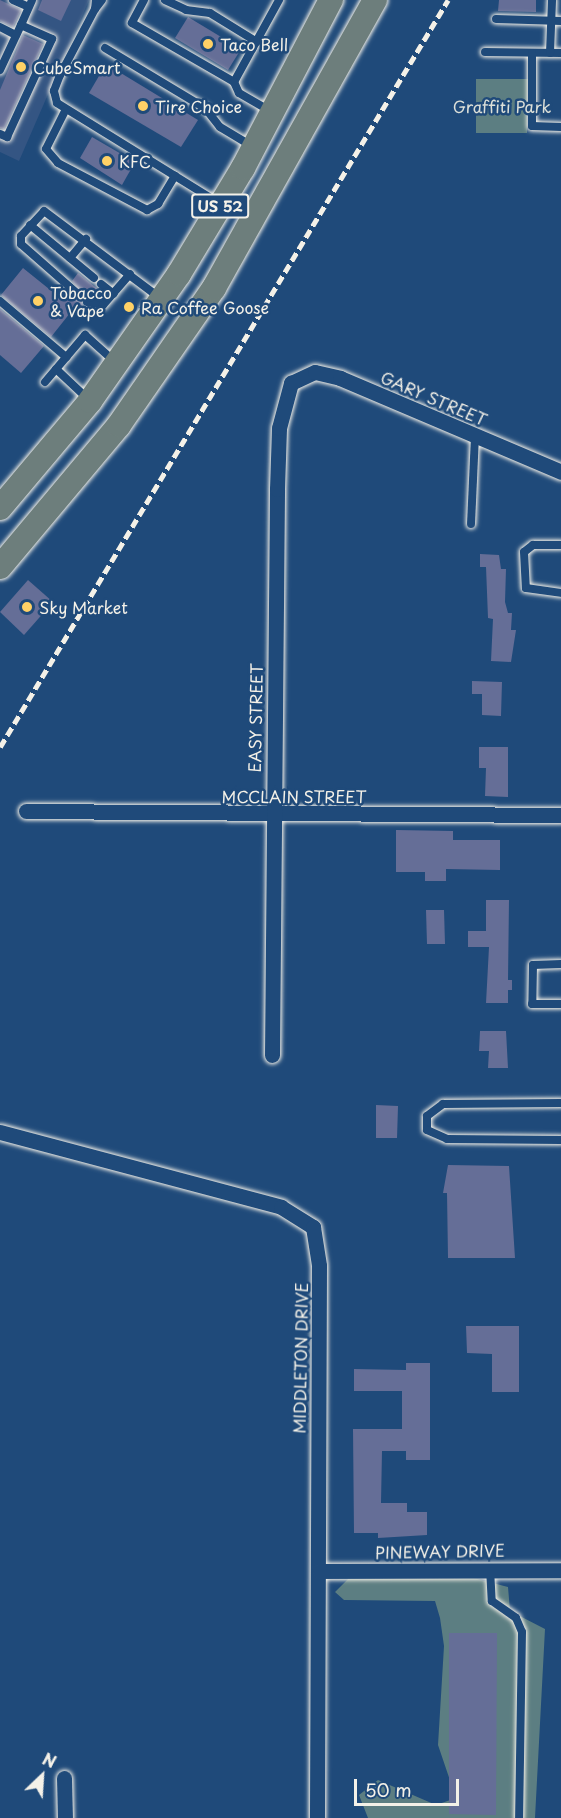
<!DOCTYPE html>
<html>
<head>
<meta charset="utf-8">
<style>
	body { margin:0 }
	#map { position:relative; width:561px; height:1818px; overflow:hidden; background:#1f4a7a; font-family:"Playpen Sans",sans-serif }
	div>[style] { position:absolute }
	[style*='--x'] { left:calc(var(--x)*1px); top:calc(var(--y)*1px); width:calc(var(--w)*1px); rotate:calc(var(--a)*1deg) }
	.built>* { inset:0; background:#345583 }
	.green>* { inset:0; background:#5c7e82 }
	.building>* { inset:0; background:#656e97 }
	.roads { filter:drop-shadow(0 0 2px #f4f1e8) drop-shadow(0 0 2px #f4f1e8) }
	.service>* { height:8px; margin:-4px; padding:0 4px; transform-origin:4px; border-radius:4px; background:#1f4a7a }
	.minor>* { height:15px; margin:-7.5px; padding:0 7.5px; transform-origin:7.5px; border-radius:7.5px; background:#1f4a7a }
	.trunk>* { height:24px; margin:-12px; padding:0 12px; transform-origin:12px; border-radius:12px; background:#6d7e7c }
	.rail>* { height:4.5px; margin-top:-2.25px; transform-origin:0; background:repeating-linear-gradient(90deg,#f4f1e8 0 9px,transparent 0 13.5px) }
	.dots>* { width:16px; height:16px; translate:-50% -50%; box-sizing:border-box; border:3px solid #1f4a7a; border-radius:50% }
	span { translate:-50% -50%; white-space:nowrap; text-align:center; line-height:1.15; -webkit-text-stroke:5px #1f4a7a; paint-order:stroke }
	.shield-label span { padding:2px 4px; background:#1f4a7a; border:2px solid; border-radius:4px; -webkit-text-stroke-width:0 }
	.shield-label { font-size:15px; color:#f4f1e8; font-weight:700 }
	.poi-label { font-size:16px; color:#f4f1e8 }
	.left { translate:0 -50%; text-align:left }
	.park-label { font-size:16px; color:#dde0d9 }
	.street-label { font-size:16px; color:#f4f1e8 }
	.north { position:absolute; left:12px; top:1746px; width:60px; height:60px; -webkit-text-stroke:4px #1f4a7a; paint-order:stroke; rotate:25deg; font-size:16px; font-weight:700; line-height:24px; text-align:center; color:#f4f1e8 }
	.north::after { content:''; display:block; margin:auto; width:21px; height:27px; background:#f4f1e8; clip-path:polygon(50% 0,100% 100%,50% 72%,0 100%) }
	.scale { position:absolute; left:354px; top:1779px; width:105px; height:27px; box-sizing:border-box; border:3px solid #f4f1e8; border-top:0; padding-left:8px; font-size:18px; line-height:21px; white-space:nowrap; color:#f4f1e8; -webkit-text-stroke:4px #1f4a7a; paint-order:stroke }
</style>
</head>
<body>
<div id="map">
	<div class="built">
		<div style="clip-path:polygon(0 0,89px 0,19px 161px,0 152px)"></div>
	</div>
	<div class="green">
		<div style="clip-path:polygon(476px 79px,528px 79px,527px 133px,476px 133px)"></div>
		<div style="clip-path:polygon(454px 1573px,508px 1587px,510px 1611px,545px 1629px,535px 1818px,368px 1818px,359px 1795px,378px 1780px,436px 1805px,456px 1798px,438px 1745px,444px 1646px,440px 1618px,435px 1601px,344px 1600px,335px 1592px,349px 1578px)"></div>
	</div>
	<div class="building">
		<div style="clip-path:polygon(0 0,21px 10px,13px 27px,0 21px)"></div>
		<div style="clip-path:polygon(42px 0,71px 0,61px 21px,38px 10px)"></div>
		<div style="clip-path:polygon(499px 0,536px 0,536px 12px,498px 11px)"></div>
		<div style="clip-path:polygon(188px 17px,241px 49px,228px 70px,175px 38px)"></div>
		<div style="clip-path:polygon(23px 35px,43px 44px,4px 129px,0 128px,0 90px)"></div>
		<div style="clip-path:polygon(106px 64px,198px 120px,181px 147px,89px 93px)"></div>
		<div style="clip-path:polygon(92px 137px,135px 162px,122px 185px,80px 158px)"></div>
		<div style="clip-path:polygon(23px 268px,59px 297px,64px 290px,81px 300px,83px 307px,78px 303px,51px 337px,1px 295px)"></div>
		<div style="clip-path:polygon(78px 273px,100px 291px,94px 297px,85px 297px,72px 281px)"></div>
		<div style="clip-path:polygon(0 309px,44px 346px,21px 373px,0 355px)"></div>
		<div style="clip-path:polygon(480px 554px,499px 555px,501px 569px,506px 569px,505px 602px,508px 613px,512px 613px,511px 630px,516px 630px,511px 662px,491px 661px,493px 619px,488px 618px,486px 567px,480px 567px)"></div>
		<div style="clip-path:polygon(28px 580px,53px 602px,24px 635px,0 612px)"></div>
		<div style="clip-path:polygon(472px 681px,502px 682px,501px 716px,482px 715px,482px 694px,472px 694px)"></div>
		<div style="clip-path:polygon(479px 747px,508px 747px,508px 797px,485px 796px,486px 768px,479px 768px)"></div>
		<div style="clip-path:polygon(396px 830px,453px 831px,453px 840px,500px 840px,500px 870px,446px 869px,446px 881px,425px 881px,425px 872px,396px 872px)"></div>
		<div style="clip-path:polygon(486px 900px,509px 900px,508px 980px,512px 980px,512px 990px,508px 990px,508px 1003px,486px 1003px,489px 947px,468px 947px,468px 931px,486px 931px)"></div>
		<div style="clip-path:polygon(426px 910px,444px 910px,445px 944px,427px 944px)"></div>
		<div style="clip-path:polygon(480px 1031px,506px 1031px,508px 1068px,488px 1068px,489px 1051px,479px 1051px)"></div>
		<div style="clip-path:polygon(376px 1105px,398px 1106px,397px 1138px,376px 1138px)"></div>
		<div style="clip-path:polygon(448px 1165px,509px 1166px,515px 1258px,448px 1258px,447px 1193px,443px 1193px)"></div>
		<div style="clip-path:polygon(466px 1326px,519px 1326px,519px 1392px,492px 1392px,492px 1354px,467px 1353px)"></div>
		<div style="clip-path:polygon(406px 1363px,430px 1363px,430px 1460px,406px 1460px,406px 1451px,382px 1451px,381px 1503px,407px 1503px,407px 1512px,427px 1512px,427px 1535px,378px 1538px,378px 1533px,354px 1533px,353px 1429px,402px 1429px,402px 1391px,354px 1391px,354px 1369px,406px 1370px)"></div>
		<div style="clip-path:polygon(449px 1633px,497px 1633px,496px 1815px,449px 1814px)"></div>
	</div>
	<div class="roads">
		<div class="service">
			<div style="--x:13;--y:0;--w:17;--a:24"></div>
			<div style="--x:96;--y:0;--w:9;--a:96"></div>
			<div style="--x:95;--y:9;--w:11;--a:-52"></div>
			<div style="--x:144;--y:0;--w:26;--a:118"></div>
			<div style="--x:132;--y:23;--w:118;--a:30"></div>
			<div style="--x:165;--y:0;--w:23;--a:25"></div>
			<div style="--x:186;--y:10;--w:24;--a:7"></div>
			<div style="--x:210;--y:13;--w:55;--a:31.7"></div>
			<div style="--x:95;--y:9;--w:75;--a:117.9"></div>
			<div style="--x:60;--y:75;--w:17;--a:111"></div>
			<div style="--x:54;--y:91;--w:12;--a:76"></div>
			<div style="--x:57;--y:103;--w:188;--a:31.7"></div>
			<div style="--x:496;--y:19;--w:65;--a:1.8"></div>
			<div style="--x:0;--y:27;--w:18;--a:27"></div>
			<div style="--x:105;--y:48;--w:117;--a:31"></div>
			<div style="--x:205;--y:108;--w:24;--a:52"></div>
			<div style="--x:220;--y:127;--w:35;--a:31"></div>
			<div style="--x:485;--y:52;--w:76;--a:0.8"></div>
			<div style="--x:532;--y:53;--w:73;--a:90"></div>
			<div style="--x:532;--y:126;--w:29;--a:2"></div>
			<div style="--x:550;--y:53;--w:53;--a:-87.8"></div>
			<div style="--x:0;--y:70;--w:50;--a:-65"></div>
			<div style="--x:234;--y:82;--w:94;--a:-61.2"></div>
			<div style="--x:234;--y:82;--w:12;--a:66"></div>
			<div style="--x:239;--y:93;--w:34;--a:30"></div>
			<div style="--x:65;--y:111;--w:42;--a:116.6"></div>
			<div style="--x:46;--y:149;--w:18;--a:49"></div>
			<div style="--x:58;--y:163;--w:101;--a:27.8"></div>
			<div style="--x:147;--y:210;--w:13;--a:-29"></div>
			<div style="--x:158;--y:204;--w:33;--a:-59"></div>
			<div style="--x:0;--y:134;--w:8;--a:23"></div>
			<div style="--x:7;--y:137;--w:108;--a:-65.3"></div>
			<div style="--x:52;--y:39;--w:34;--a:-156"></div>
			<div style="--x:21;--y:25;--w:27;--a:-66"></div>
			<div style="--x:30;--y:225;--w:83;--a:39.6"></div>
			<div style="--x:70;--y:258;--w:25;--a:-50"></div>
			<div style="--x:101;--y:284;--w:16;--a:38"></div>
			<div style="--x:79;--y:295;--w:77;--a:-138.7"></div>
			<div style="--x:21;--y:244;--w:8;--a:-90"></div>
			<div style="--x:21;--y:236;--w:34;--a:-47"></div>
			<div style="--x:44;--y:211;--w:145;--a:36.9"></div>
			<div style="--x:0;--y:301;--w:87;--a:40.3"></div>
			<div style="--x:87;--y:302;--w:16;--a:11"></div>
			<div style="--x:103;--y:305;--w:41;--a:-48.9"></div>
			<div style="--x:56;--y:369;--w:44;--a:43.2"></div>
			<div style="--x:45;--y:382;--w:62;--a:-49.6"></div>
			<div style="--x:85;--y:335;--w:39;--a:42"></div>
			<div style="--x:471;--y:524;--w:89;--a:-87.4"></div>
			<div style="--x:561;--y:545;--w:28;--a:180"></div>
			<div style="--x:533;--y:545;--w:11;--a:142"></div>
			<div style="--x:524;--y:552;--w:36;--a:87"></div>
			<div style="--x:526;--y:588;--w:35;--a:8"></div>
			<div style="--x:561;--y:964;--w:28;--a:178"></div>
			<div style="--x:533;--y:965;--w:39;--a:91"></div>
			<div style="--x:532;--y:1004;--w:29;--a:0"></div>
			<div style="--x:561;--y:1103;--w:118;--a:179.5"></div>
			<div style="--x:443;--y:1104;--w:20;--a:143"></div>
			<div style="--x:427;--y:1116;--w:14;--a:90"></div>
			<div style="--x:427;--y:1130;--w:22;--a:24"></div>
			<div style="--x:447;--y:1139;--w:114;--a:0.5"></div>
			<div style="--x:490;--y:1568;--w:33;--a:87"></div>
			<div style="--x:492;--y:1601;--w:29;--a:35"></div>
			<div style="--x:516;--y:1618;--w:15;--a:67"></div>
			<div style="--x:522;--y:1632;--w:186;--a:90.9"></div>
		</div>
		<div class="minor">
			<div style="--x:26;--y:811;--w:535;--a:0.43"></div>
			<div style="--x:272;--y:1055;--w:566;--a:-89.49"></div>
			<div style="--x:277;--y:489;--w:61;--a:-88.1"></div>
			<div style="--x:279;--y:428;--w:47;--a:-75.1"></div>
			<div style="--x:291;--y:383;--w:26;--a:-25"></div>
			<div style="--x:315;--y:372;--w:26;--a:13"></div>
			<div style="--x:340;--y:378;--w:240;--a:23"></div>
			<div style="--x:0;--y:1132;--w:291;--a:14.9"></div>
			<div style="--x:281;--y:1207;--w:38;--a:32"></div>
			<div style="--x:313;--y:1227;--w:39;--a:81"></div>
			<div style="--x:319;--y:1266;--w:552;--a:90.21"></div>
			<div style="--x:319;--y:1571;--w:242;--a:-0.2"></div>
			<div style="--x:64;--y:1778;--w:40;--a:88.6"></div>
		</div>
		<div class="trunk">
			<div style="--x:0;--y:508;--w:140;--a:-49.9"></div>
			<div style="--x:90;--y:401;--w:155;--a:-55"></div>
			<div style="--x:179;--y:274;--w:124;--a:-58.9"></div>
			<div style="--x:243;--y:168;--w:190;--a:-62.4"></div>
			<div style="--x:0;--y:567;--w:185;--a:-50"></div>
			<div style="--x:119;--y:425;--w:167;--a:-55.3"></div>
			<div style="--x:214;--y:288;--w:330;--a:-60.8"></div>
		</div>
	</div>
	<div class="rail">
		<div style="--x:0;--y:747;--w:871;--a:-59.05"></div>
	</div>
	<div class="dots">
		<div style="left:208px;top:44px;background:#ffd166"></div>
		<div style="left:21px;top:67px;background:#ffd166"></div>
		<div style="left:143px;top:106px;background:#ffd166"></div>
		<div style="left:107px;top:161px;background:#ffd166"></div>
		<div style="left:38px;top:301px;background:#ffd166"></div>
		<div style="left:129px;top:307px;background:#ffd166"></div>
		<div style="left:27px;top:607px;background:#ffd166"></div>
	</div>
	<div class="shield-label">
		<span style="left:220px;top:206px">US 52</span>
	</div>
	<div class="poi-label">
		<span class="left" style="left:220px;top:44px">Taco Bell</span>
		<span class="left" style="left:33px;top:67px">CubeSmart</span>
		<span class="left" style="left:155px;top:106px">Tire Choice</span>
		<span class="left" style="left:119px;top:161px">KFC</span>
		<span class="left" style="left:50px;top:301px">Tobacco<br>&amp; Vape</span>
		<span class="left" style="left:141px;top:307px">Ra Coffee Goose</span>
		<span class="left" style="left:39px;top:607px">Sky Market</span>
	</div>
	<div class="park-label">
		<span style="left:502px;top:106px">Graffiti Park</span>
	</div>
	<div class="street-label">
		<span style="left:434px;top:398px;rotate:23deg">GARY STREET</span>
		<span style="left:255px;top:718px;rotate:-89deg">EASY STREET</span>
		<span style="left:294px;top:796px">MCCLAIN STREET</span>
		<span style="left:300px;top:1358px;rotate:-89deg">MIDDLETON DRIVE</span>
		<span style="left:440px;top:1551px;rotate:-1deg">PINEWAY DRIVE</span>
	</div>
	<div class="north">N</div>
	<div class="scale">50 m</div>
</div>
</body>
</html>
